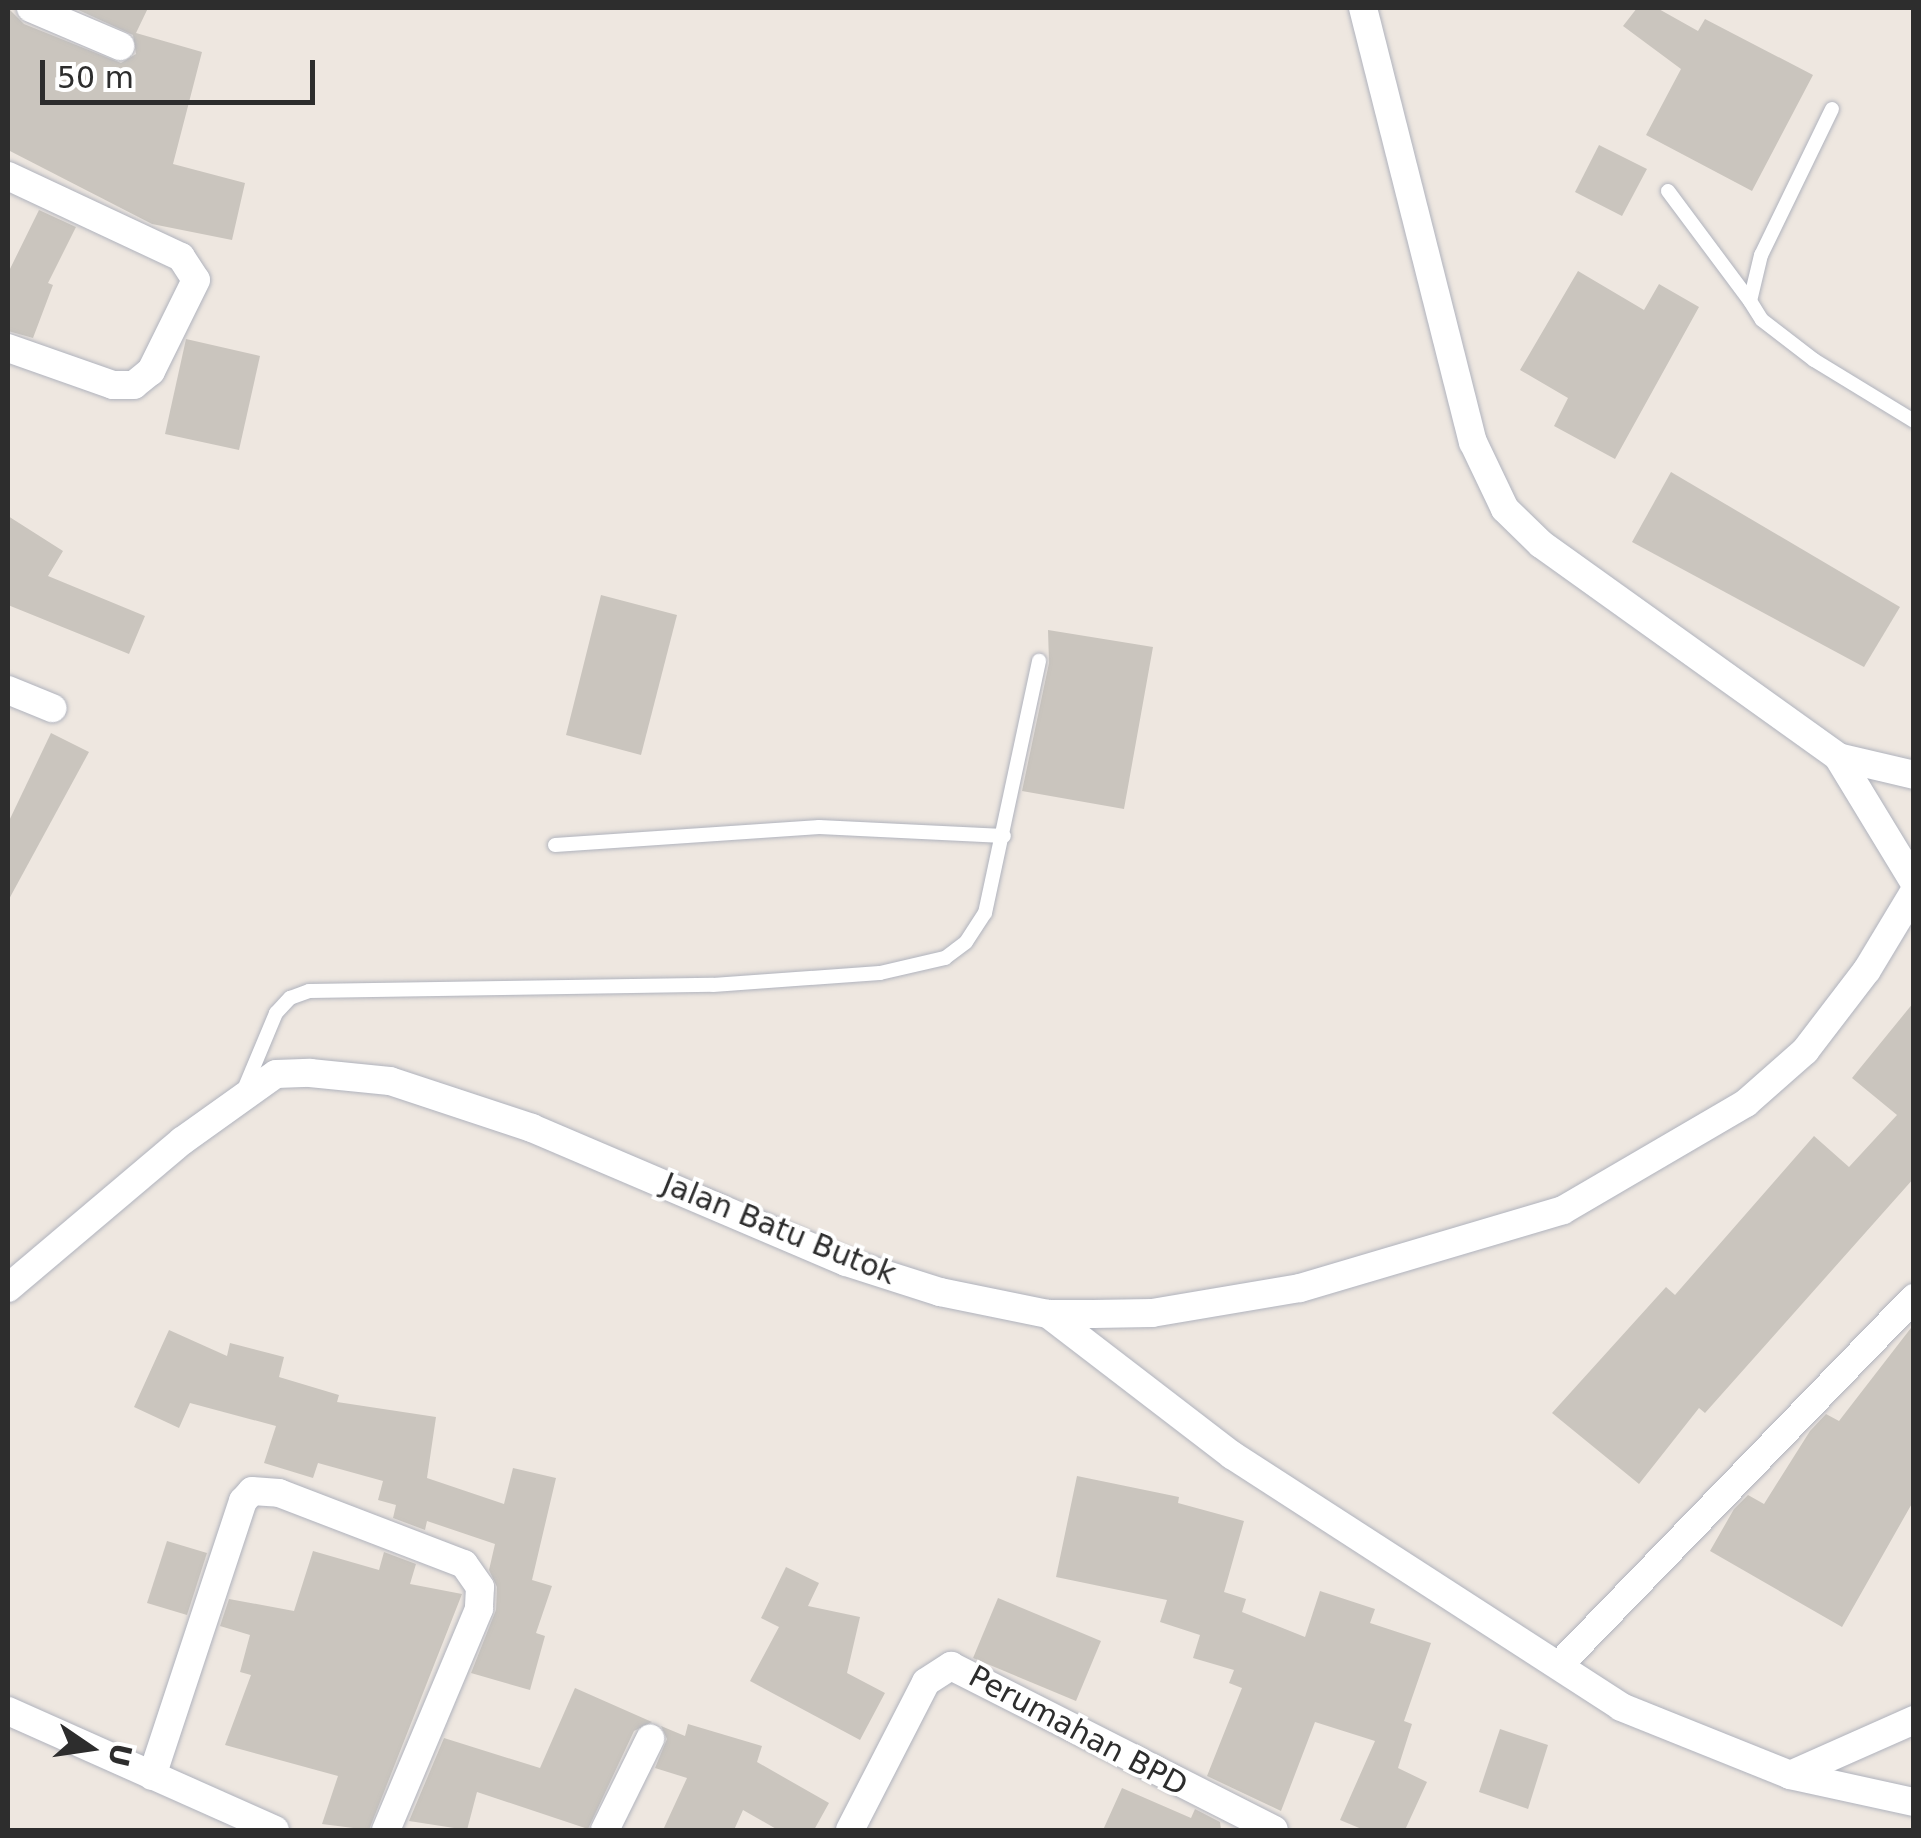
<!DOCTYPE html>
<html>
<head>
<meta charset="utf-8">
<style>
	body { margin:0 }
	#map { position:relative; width:1921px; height:1838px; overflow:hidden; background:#eee7e0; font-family:"DejaVu Sans",sans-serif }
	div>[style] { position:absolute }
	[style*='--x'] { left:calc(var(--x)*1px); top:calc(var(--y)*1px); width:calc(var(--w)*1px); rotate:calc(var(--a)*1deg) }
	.building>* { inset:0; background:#cac5be }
	.roads { filter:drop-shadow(0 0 2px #b0b3bd) drop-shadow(0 0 2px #b0b3bd) }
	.service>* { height:14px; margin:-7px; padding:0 7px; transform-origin:7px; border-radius:7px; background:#fff }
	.minor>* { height:28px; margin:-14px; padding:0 14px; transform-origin:14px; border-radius:14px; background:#fff }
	span { translate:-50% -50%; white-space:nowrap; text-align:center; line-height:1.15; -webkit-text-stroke:8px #fff; paint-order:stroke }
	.street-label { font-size:30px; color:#2d2d2d }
	.frame { position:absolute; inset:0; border:10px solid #2d2d2d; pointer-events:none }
	.north { position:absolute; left:40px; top:1698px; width:100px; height:100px; -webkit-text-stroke:8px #fff; paint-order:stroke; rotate:103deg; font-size:28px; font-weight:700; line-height:40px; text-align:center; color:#2d2d2d }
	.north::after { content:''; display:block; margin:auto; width:35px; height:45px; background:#2d2d2d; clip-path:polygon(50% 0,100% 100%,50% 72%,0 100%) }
	.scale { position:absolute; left:40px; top:60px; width:275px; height:45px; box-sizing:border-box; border:5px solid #2d2d2d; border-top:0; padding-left:12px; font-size:30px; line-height:35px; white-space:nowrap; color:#2d2d2d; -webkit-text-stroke:8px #fff; paint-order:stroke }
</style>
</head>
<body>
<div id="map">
	<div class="building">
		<div style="clip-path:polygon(8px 8px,24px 24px,121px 63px,136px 54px,133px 35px,74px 8px,148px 8px,136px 33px,202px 52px,173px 164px,245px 183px,232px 240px,152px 224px,8px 150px)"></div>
		<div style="clip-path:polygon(1637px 8px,1657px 8px,1698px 31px,1705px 19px,1813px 75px,1752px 191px,1646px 135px,1681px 69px,1623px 26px)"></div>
		<div style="clip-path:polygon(1599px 145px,1647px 169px,1622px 216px,1575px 192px)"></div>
		<div style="clip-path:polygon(39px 210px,76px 227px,48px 283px,53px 285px,33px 338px,8px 331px,8px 273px)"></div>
		<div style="clip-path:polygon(1578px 271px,1644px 310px,1659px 284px,1699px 307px,1615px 459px,1554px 426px,1568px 398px,1520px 370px)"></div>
		<div style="clip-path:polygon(186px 339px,260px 356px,239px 450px,165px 434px)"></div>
		<div style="clip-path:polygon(1671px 472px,1900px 607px,1864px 667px,1632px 542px)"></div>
		<div style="clip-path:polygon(8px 516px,63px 551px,48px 576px,145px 616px,129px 654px,8px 605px)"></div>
		<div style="clip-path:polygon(601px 595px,677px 615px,641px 755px,566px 735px)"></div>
		<div style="clip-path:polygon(1048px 630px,1153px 647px,1124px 809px,1022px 791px,1049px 663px)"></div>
		<div style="clip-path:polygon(51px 733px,89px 752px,8px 901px,8px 823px)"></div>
		<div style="clip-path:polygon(1914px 1002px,1914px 1178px,1705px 1413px,1699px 1408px,1639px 1484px,1552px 1413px,1666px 1287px,1675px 1295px,1814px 1136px,1849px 1167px,1897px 1115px,1852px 1078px)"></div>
		<div style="clip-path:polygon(1914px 1324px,1914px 1500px,1842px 1627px,1710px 1551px,1734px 1509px,1748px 1495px,1764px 1504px,1810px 1431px,1826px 1414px,1839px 1421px)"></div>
		<div style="clip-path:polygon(169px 1330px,227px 1356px,230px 1343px,284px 1357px,279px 1377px,339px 1395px,337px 1402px,436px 1417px,427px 1478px,504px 1504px,513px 1468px,556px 1478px,532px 1580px,552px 1586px,536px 1633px,545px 1636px,530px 1690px,471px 1673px,496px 1610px,497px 1587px,489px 1570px,495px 1544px,427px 1521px,425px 1530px,393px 1518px,396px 1505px,378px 1500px,383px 1481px,318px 1463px,313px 1478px,264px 1463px,276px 1426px,190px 1403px,179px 1428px,134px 1407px)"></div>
		<div style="clip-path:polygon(1077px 1476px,1179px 1497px,1178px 1503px,1244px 1521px,1224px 1592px,1246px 1599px,1242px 1612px,1305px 1637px,1320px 1591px,1375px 1609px,1370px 1623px,1431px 1643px,1404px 1721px,1412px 1724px,1398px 1768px,1427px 1782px,1405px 1830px,1364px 1830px,1340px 1820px,1375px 1741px,1315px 1722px,1281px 1811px,1207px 1776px,1242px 1688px,1229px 1683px,1234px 1670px,1193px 1658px,1200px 1635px,1160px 1622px,1167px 1600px,1056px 1577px)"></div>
		<div style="clip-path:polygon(167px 1541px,207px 1553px,187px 1615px,147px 1603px)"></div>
		<div style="clip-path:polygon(313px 1551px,379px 1570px,384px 1552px,416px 1564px,410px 1584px,462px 1594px,369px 1830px,322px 1824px,338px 1776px,225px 1745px,251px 1675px,240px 1672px,250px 1635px,220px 1626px,229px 1599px,294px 1611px)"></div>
		<div style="clip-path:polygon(786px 1567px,819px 1583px,808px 1606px,860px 1617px,847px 1673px,885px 1693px,860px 1740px,750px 1681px,779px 1627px,761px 1618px)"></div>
		<div style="clip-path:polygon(998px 1598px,1101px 1641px,1076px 1701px,973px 1658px)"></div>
		<div style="clip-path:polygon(575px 1688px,652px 1722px,634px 1731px,588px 1829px,477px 1792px,467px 1830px,409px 1821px,444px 1738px,540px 1768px)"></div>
		<div style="clip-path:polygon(688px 1724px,762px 1746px,757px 1762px,829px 1803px,814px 1830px,778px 1830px,743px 1810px,734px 1830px,663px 1830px,687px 1778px,655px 1768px,667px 1739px,661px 1726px,685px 1736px)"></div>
		<div style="clip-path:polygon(1500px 1729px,1548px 1745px,1528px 1809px,1479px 1792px)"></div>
		<div style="clip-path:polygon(1122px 1788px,1191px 1818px,1195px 1809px,1220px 1822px,1221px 1830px,1103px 1830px)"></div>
	</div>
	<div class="roads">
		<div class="service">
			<div style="--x:1832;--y:109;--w:162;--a:115.9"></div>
			<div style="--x:1761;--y:255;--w:47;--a:103.4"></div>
			<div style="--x:1750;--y:301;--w:22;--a:58"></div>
			<div style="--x:1762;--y:320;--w:66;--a:37.6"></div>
			<div style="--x:1814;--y:360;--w:117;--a:31.4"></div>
			<div style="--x:1668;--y:191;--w:137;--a:53.3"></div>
			<div style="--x:555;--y:845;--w:265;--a:-3.9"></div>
			<div style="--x:819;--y:827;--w:185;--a:2.8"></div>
			<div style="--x:243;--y:1092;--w:86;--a:-67.3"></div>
			<div style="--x:276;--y:1013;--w:21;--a:-47"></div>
			<div style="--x:290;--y:998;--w:20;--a:-20"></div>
			<div style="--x:309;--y:991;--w:404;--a:-0.9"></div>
			<div style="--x:713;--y:985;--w:167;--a:-4.1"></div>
			<div style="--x:880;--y:973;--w:67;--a:-13"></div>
			<div style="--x:945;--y:958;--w:26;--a:-37"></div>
			<div style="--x:966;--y:942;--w:35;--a:-57"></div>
			<div style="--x:985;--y:913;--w:258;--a:-77.9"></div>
		</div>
		<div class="minor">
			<div style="--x:31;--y:8;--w:97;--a:23.1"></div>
			<div style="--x:1363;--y:8;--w:448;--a:75.8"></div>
			<div style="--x:1473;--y:442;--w:74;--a:64.5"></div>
			<div style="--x:1505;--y:509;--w:50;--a:44.2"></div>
			<div style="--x:1541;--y:544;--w:365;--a:35.6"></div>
			<div style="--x:1838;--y:757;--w:146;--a:58.7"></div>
			<div style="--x:8;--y:176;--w:191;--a:25.1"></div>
			<div style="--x:181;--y:257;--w:27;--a:57"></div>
			<div style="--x:196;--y:280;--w:102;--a:116.3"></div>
			<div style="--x:151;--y:371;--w:22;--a:141"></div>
			<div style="--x:134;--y:385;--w:21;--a:180"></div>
			<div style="--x:113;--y:385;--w:111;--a:-160.6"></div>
			<div style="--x:8;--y:690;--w:48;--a:22.2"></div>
			<div style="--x:1838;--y:757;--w:78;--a:13.3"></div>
			<div style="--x:8;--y:1288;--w:228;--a:-40.2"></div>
			<div style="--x:182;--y:1141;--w:115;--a:-35.5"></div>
			<div style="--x:276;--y:1074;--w:34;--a:-2"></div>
			<div style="--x:310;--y:1073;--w:80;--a:5.7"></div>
			<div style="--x:390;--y:1081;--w:150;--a:18.3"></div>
			<div style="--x:532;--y:1128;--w:341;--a:23.1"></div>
			<div style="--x:846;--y:1262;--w:99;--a:17.7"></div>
			<div style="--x:940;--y:1292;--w:110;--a:11.5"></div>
			<div style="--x:1048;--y:1314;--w:45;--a:0"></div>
			<div style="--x:1093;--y:1314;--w:59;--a:-1"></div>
			<div style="--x:1152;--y:1313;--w:150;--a:-9.6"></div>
			<div style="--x:1300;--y:1288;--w:274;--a:-16.5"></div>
			<div style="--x:1563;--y:1210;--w:212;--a:-30.3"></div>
			<div style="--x:1746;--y:1103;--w:79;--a:-41.4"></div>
			<div style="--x:1805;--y:1051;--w:102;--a:-52.6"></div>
			<div style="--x:1867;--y:970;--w:91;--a:-58.9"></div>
			<div style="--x:1048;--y:1314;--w:232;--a:37.5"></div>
			<div style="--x:1232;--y:1455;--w:463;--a:32.9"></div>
			<div style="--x:1621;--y:1707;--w:182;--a:21.9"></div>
			<div style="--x:1790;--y:1775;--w:127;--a:12.3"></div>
			<div style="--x:1561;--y:1663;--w:508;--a:-45.96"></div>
			<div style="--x:8;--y:1711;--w:292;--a:24"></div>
			<div style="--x:1790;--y:1775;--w:136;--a:-23.9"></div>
			<div style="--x:152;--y:1776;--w:290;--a:-71.7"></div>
			<div style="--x:243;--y:1501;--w:13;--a:-48"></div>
			<div style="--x:252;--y:1491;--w:27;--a:4"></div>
			<div style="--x:279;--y:1493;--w:198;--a:21"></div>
			<div style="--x:464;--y:1564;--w:28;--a:55"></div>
			<div style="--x:480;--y:1587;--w:22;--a:93"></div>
			<div style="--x:479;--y:1609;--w:240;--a:112.8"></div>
			<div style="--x:605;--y:1830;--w:102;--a:-63.7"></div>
			<div style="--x:850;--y:1830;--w:166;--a:-62.8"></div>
			<div style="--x:926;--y:1682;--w:30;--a:-33"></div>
			<div style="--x:951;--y:1666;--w:362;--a:26.9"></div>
		</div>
	</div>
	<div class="street-label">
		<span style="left:779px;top:1229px;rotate:22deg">Jalan Batu Butok</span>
		<span style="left:1078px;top:1731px;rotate:28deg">Perumahan BPD</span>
	</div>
	<div class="frame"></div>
	<div class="north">U</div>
	<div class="scale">50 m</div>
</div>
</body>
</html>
